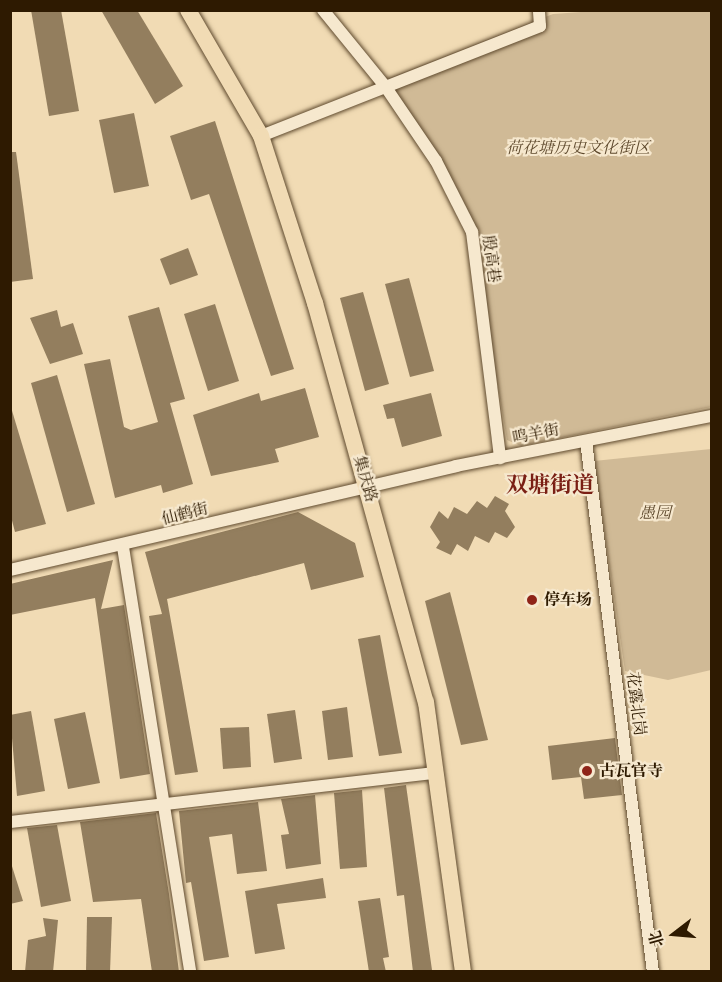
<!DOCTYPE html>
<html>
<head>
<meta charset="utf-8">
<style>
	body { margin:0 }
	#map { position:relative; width:722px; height:982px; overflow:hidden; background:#f1dbb4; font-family:"IM FELL French Canon","Noto Serif SC",serif }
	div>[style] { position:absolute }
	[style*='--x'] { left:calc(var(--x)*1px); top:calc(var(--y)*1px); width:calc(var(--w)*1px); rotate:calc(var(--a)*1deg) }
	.green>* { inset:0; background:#d0ba96 }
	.building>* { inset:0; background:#937e5e }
	.roads { filter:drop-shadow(0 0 2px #5f4a2e) drop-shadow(0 0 2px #5f4a2e) }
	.minor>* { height:12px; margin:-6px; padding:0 6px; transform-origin:6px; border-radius:6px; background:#f6e8ce }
	.major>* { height:16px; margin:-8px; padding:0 8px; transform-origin:8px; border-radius:8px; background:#f1dbb4 }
	.dots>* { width:16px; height:16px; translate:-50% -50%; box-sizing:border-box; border:3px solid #f6e8ce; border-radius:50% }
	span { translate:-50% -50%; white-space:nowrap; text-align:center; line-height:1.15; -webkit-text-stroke:4.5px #f6e8ce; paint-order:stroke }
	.park-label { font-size:16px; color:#5f4a2e; font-style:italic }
	.street-label { font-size:16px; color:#2e1a01 }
	.poi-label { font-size:16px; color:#2e1a01; font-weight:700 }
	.left { translate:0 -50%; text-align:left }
	.district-label { font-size:22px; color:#7a1f14; font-weight:700 }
	.frame { position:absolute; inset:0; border:12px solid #2e1a01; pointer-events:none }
	.north { position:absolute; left:644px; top:904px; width:60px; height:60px; -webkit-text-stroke:4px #f6e8ce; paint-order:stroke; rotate:254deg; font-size:16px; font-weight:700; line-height:24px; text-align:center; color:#2e1a01 }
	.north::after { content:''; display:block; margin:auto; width:21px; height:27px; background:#2e1a01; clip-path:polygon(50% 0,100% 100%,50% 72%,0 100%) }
</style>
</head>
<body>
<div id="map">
	<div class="green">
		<div style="clip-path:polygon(609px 10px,711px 11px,711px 407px,521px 446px,507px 440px,472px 232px,389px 78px,553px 14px)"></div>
		<div style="clip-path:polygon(711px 449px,711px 670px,668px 680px,625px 671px,594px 461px)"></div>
	</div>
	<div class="building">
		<div style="clip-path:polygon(31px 10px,61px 10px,79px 111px,49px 116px)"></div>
		<div style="clip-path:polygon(101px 10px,137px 10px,183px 86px,155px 104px)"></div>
		<div style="clip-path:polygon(134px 113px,149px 186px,114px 193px,99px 120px)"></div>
		<div style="clip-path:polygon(215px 121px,294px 369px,271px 376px,209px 194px,191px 200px,170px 136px)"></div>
		<div style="clip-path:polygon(10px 152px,16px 152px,33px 279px,10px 282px)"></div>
		<div style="clip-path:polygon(188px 248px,198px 275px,170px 285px,160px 259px)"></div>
		<div style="clip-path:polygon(409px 278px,434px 371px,410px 377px,385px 284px)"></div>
		<div style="clip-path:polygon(363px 292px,389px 384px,365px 391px,340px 298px)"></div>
		<div style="clip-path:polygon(215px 304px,239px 381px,208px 391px,184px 314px)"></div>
		<div style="clip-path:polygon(159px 307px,185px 399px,170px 403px,193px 484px,163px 493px,161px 485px,115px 498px,84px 364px,110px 359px,124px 427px,131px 430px,158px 422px,128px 316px)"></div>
		<div style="clip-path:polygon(57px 310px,61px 327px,73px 323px,83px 354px,50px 364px,30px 318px)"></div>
		<div style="clip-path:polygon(57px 375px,95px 504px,67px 512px,31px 383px)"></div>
		<div style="clip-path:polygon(305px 388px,319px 437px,275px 449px,279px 462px,211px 476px,193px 415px,259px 393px,261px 401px)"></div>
		<div style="clip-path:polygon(431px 393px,442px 436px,402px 447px,394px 418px,387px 419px,383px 405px)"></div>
		<div style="clip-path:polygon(10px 404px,46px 524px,15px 532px,10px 513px)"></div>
		<div style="clip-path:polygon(495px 496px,509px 504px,505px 511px,515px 527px,507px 538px,495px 532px,489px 543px,475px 536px,468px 551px,457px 544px,451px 555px,436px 548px,440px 542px,430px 527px,439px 511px,448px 519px,454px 507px,467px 514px,477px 501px,487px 508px)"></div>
		<div style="clip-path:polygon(298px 512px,355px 543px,364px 577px,311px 590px,304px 563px,167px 599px,198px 772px,175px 775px,149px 616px,162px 614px,145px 552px)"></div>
		<div style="clip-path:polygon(113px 560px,101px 609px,124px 605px,150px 774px,120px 779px,95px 598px,10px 615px,10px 584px)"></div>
		<div style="clip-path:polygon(450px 592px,488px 740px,461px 745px,425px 601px)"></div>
		<div style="clip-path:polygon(380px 635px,402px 753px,379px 756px,358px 639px)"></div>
		<div style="clip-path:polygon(347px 707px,353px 757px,328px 760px,322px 711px)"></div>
		<div style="clip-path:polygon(295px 710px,302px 759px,274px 763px,267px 714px)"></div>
		<div style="clip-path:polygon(31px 711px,45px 791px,17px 796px,10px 715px)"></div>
		<div style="clip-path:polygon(85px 712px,100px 783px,68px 789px,54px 719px)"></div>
		<div style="clip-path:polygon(249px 727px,251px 767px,223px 769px,220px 728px)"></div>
		<div style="clip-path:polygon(615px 738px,622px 795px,584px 799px,581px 777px,552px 780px,548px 746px)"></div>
		<div style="clip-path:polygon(406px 785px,432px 970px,418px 972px,413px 972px,404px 895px,397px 896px,384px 788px)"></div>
		<div style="clip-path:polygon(362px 790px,367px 867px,340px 869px,334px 793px)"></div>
		<div style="clip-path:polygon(315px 795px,321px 864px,286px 869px,281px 835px,289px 834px,281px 799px)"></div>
		<div style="clip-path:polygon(258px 802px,267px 871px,237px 874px,232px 834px,209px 837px,229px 957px,204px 961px,191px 882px,186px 883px,179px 811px)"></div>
		<div style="clip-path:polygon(156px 813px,169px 894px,179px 972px,152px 972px,141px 899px,93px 902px,80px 822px)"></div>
		<div style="clip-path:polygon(57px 825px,71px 901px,41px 907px,27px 828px)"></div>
		<div style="clip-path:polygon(10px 860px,23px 901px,10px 904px)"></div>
		<div style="clip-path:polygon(323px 878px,326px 898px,277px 904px,285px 949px,255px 954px,245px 891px)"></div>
		<div style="clip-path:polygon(380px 898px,389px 957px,383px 958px,386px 972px,369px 972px,358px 901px)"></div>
		<div style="clip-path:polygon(87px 917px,112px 917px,110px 972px,86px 972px)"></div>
		<div style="clip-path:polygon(43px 918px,58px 920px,53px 972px,25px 972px,28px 940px,46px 936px)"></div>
	</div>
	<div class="roads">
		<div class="minor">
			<div style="--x:323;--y:10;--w:98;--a:50.8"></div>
			<div style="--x:385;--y:86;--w:91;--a:55.8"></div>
			<div style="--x:436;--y:161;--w:80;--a:63.1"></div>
			<div style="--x:472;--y:232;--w:228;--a:82.9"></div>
			<div style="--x:261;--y:136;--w:300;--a:-21.5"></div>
			<div style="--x:540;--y:26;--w:16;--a:-94"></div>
			<div style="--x:586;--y:441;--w:535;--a:82.81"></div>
			<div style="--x:123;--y:547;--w:430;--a:81"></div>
			<div style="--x:10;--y:570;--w:458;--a:-13.1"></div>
			<div style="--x:456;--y:466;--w:261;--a:-11.1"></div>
			<div style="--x:10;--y:822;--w:428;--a:-6.6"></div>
		</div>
		<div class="major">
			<div style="--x:188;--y:10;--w:146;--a:59.9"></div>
			<div style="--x:261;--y:136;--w:176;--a:72.1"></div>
			<div style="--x:315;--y:303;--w:414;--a:74.5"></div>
			<div style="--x:426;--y:702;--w:273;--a:82.2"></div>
		</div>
	</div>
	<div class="dots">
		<div style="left:532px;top:600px;background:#8f2418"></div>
		<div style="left:587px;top:771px;background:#8f2418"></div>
	</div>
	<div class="park-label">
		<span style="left:578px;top:148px">荷花塘历史文化街区</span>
		<span style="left:655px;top:513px">愚园</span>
	</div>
	<div class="street-label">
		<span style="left:491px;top:259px;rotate:82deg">殷高巷</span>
		<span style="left:536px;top:434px;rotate:-11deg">鸣羊街</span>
		<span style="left:365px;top:479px;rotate:74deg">集庆路</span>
		<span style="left:185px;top:514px;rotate:-14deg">仙鹤街</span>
		<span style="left:636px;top:704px;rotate:83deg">花露北岗</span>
	</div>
	<div class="poi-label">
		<span class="left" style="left:544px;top:600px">停车场</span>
		<span class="left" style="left:599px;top:771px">古瓦官寺</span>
	</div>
	<div class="district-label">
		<span style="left:550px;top:486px">双塘街道</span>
	</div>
	<div class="frame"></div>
	<div class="north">北</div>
</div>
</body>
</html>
